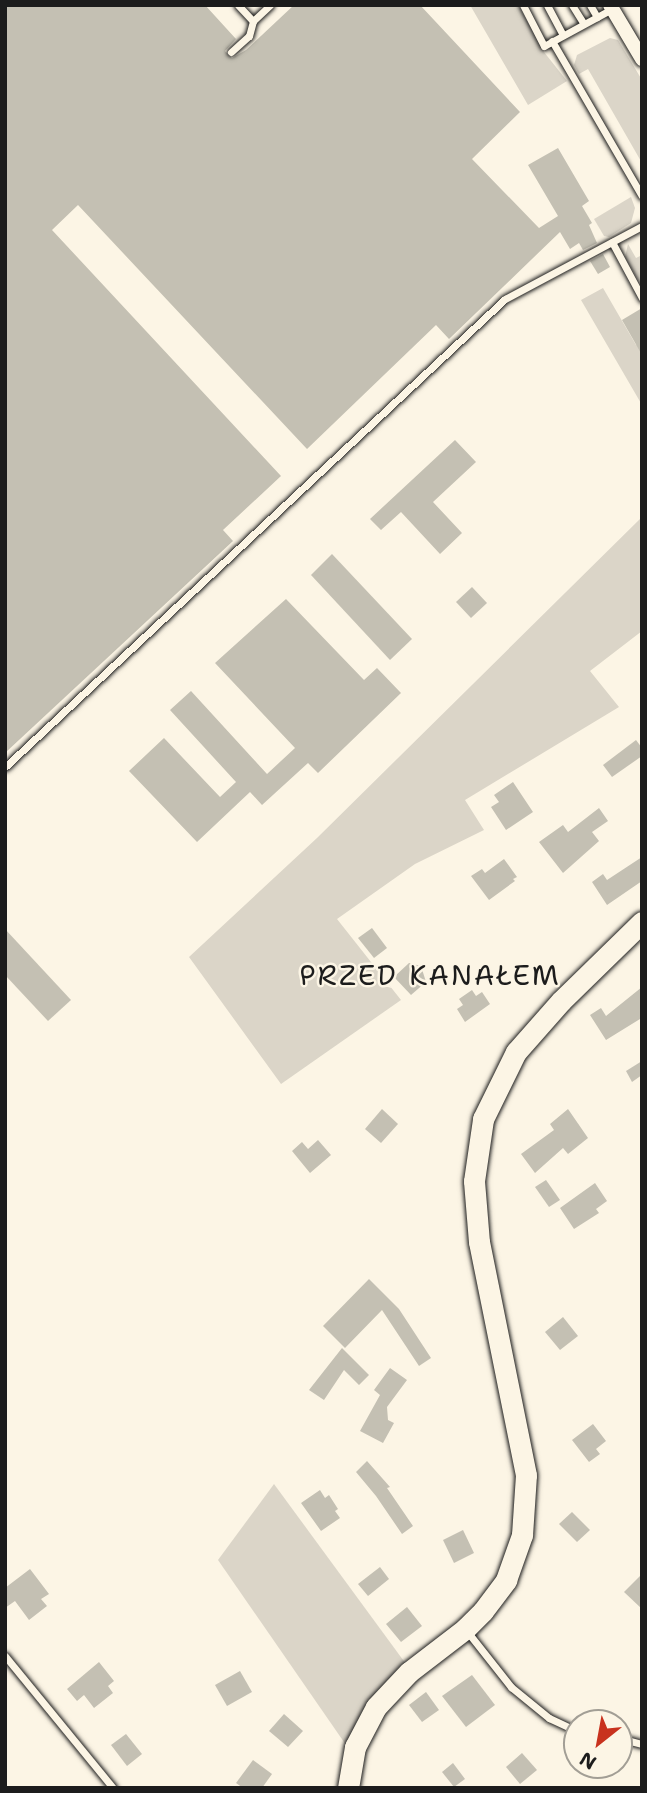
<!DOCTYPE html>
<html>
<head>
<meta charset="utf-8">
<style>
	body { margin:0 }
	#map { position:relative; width:647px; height:1793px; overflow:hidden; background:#fcf5e5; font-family:"Shantell Sans",sans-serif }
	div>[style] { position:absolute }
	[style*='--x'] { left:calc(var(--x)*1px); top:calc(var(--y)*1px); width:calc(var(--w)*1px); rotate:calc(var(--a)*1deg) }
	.green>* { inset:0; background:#dbd5c8 }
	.building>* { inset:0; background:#c4c0b3 }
	.roads { filter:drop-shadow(0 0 2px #1c1c1c) drop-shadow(0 0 2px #1c1c1c) }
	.lane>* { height:7px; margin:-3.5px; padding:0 3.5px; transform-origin:3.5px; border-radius:3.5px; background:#fcf5e5 }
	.street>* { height:14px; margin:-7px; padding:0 7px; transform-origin:7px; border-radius:7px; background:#fcf5e5 }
	.secondary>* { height:21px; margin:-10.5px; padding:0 10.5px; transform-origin:10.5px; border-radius:10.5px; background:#fcf5e5 }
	span { translate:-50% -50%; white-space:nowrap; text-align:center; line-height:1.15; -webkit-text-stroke:5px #fcf5e5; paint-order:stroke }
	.neighbourhood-label { font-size:28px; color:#1c1c1c; letter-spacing:2px }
	.frame { position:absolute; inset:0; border:7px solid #1c1c1c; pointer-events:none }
	.north { position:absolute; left:563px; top:1709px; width:70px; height:70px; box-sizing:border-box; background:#fcf5e5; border:2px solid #a29e95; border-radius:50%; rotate:211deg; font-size:19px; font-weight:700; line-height:28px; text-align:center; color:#1c1c1c }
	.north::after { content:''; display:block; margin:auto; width:24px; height:32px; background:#c8321e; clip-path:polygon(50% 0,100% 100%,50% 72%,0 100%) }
</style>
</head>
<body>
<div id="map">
	<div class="green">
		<div style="clip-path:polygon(470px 5px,518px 5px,544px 52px,567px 81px,528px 105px)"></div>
		<div style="clip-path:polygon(610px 38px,618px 40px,642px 80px,642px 163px,588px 69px,579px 74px,574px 65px,577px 55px)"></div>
		<div style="clip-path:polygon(631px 197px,635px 208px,631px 223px,609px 237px,604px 236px,594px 219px)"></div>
		<div style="clip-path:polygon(628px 244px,636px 258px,642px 255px,642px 287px,625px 257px)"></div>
		<div style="clip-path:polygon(603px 288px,636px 345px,642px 342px,642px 405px,581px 300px)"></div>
		<div style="clip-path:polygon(642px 517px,642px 631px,590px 671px,619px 707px,465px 800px,484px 830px,415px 864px,337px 919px,401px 1000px,281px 1084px,189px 957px,317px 838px)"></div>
		<div style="clip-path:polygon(274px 1484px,406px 1664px,346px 1745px,218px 1560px)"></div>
	</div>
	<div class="building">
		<div style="clip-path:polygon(5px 5px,205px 5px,236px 39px,225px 51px,232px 58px,246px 50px,294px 5px,420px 5px,520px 112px,472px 159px,539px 228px,558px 216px,528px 165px,558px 148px,589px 201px,582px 206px,592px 223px,589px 225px,597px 243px,583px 250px,579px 243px,570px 249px,560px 232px,449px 339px,436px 325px,307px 449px,78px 205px,52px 230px,281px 476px,223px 530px,233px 541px,5px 753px)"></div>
		<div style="clip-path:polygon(603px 254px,610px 267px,598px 274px,590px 261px)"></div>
		<div style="clip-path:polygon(642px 308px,642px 355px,622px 320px)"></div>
		<div style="clip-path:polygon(455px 440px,476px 462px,433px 502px,462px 533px,440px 554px,401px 512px,381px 530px,370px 519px)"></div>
		<div style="clip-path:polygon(332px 554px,412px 639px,390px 660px,311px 575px)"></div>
		<div style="clip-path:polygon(472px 587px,487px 603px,471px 618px,456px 602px)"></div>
		<div style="clip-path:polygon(286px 599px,364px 680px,377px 668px,401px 693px,318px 773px,308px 763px,262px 805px,250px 792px,197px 842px,129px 771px,164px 738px,220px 797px,236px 782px,170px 710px,191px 691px,267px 774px,295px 748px,215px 663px)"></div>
		<div style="clip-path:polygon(636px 740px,642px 748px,642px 756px,612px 777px,603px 765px)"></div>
		<div style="clip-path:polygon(513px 782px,533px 812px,506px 830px,491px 807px,499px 802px,494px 795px)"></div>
		<div style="clip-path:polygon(599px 808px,608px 821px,592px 832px,599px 841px,563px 873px,539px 842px,563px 825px,568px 832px)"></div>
		<div style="clip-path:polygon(642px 857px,642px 881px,607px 905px,592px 882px,603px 874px,607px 880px)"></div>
		<div style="clip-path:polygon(504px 859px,517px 877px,513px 879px,515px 881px,489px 900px,471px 876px,482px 869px,485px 873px)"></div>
		<div style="clip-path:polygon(372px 928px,387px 948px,374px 958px,358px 938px)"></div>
		<div style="clip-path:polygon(5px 929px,71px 1000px,48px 1021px,5px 975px)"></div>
		<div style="clip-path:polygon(409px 963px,421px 966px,426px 982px,411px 995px,394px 977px)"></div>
		<div style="clip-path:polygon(642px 987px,642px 1021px,640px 1019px,606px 1040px,590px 1015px,601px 1008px,606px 1016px)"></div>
		<div style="clip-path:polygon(472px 990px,476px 996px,482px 992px,490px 1004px,465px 1022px,457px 1009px,463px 1005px,459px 999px)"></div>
		<div style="clip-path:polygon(642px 1061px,642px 1075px,632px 1082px,626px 1071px)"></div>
		<div style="clip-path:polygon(382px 1109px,398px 1124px,381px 1143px,365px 1129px)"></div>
		<div style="clip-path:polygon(568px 1109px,588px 1138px,568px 1154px,563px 1148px,535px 1173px,521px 1154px,554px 1130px,550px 1124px)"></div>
		<div style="clip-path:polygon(318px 1140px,331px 1155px,310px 1173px,292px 1151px,302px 1142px,308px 1149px)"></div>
		<div style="clip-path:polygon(546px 1180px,560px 1200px,549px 1207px,535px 1187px)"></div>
		<div style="clip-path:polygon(595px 1183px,607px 1201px,596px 1209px,599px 1213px,574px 1229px,560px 1208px)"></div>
		<div style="clip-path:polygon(369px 1279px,399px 1309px,431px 1358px,419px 1366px,382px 1310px,345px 1348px,323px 1326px)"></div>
		<div style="clip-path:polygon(563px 1317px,578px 1336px,560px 1350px,545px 1332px)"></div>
		<div style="clip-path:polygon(342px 1348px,369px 1375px,359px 1385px,344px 1370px,324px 1400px,309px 1390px)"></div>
		<div style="clip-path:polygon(390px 1368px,407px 1380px,387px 1407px,388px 1420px,394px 1423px,383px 1443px,360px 1431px,380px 1395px,374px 1390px)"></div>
		<div style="clip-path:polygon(593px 1424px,606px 1441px,596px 1449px,600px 1454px,589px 1462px,572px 1440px)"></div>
		<div style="clip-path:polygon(367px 1461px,390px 1487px,387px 1488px,413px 1526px,402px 1534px,376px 1496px,356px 1472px)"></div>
		<div style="clip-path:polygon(320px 1490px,325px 1498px,329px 1495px,338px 1509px,335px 1511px,340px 1518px,321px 1531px,301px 1503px)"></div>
		<div style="clip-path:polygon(572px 1512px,590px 1530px,577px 1542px,559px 1524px)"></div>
		<div style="clip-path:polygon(463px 1530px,474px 1553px,454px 1563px,443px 1540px)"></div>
		<div style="clip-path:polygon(380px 1567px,389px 1579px,368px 1596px,358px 1584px)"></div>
		<div style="clip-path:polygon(30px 1569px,49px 1594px,41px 1599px,47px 1606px,29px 1620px,15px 1601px,5px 1608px,5px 1588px)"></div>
		<div style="clip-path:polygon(642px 1574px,642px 1609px,624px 1592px)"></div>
		<div style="clip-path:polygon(407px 1607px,422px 1626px,401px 1642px,386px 1624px)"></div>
		<div style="clip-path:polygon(99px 1662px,114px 1681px,108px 1686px,113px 1693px,94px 1708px,84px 1695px,77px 1701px,67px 1689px)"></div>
		<div style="clip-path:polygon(240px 1671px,252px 1692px,227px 1706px,215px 1685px)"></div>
		<div style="clip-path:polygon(472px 1675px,495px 1705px,466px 1727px,442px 1696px)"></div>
		<div style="clip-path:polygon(426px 1692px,439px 1710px,422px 1722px,409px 1705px)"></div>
		<div style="clip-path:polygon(284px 1714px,303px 1731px,288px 1747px,269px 1731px)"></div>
		<div style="clip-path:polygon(126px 1734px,142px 1754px,127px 1766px,111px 1745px)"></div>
		<div style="clip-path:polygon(522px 1753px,537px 1770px,520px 1784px,506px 1767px)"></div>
		<div style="clip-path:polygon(253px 1760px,272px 1774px,262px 1788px,243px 1788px,236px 1783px)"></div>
		<div style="clip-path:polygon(453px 1763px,465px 1779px,454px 1787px,442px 1772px)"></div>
	</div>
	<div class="roads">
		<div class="lane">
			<div style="--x:238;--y:5;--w:22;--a:47"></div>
			<div style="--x:253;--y:21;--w:23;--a:-43"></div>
			<div style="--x:523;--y:5;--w:46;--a:62.9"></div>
			<div style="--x:544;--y:46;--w:77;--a:-28.6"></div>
			<div style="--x:547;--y:5;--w:34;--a:62"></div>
			<div style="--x:572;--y:5;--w:22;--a:58"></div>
			<div style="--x:590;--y:5;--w:14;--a:60"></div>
			<div style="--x:552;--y:41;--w:179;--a:59.9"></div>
			<div style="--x:231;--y:52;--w:24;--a:-42"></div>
			<div style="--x:249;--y:36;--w:16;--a:-75"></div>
			<div style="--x:612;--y:242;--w:64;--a:61.8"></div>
			<div style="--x:5;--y:767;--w:685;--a:-43.11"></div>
			<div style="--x:505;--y:299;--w:155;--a:-28.1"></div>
			<div style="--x:466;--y:1630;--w:73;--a:51.7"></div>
			<div style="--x:511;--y:1687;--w:49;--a:39.2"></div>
			<div style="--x:549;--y:1718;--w:31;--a:25"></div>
			<div style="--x:5;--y:1656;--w:171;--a:50.7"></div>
			<div style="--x:619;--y:1738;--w:24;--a:15"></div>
		</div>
		<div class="street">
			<div style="--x:610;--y:5;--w:63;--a:59.3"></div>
		</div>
		<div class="secondary">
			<div style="--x:348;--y:1788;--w:42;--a:-80.3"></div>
			<div style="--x:355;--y:1747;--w:45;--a:-62.3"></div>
			<div style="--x:376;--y:1707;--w:48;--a:-46.7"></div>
			<div style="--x:409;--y:1672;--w:71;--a:-37.5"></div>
			<div style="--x:465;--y:1629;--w:25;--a:-45"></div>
			<div style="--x:483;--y:1611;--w:39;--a:-53"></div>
			<div style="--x:506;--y:1580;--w:48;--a:-70.4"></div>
			<div style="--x:522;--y:1535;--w:60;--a:-86.2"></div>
			<div style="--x:526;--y:1475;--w:238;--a:-101.4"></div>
			<div style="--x:479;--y:1242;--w:61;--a:-94.7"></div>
			<div style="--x:474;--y:1181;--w:63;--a:-81.7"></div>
			<div style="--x:483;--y:1119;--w:75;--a:-63.8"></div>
			<div style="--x:516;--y:1052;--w:68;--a:-48.6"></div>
			<div style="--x:561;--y:1001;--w:113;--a:-44.3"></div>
		</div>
	</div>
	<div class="neighbourhood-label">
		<span style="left:430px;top:975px">PRZED KANAŁEM</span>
	</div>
	<div class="frame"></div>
	<div class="north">N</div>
</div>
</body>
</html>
